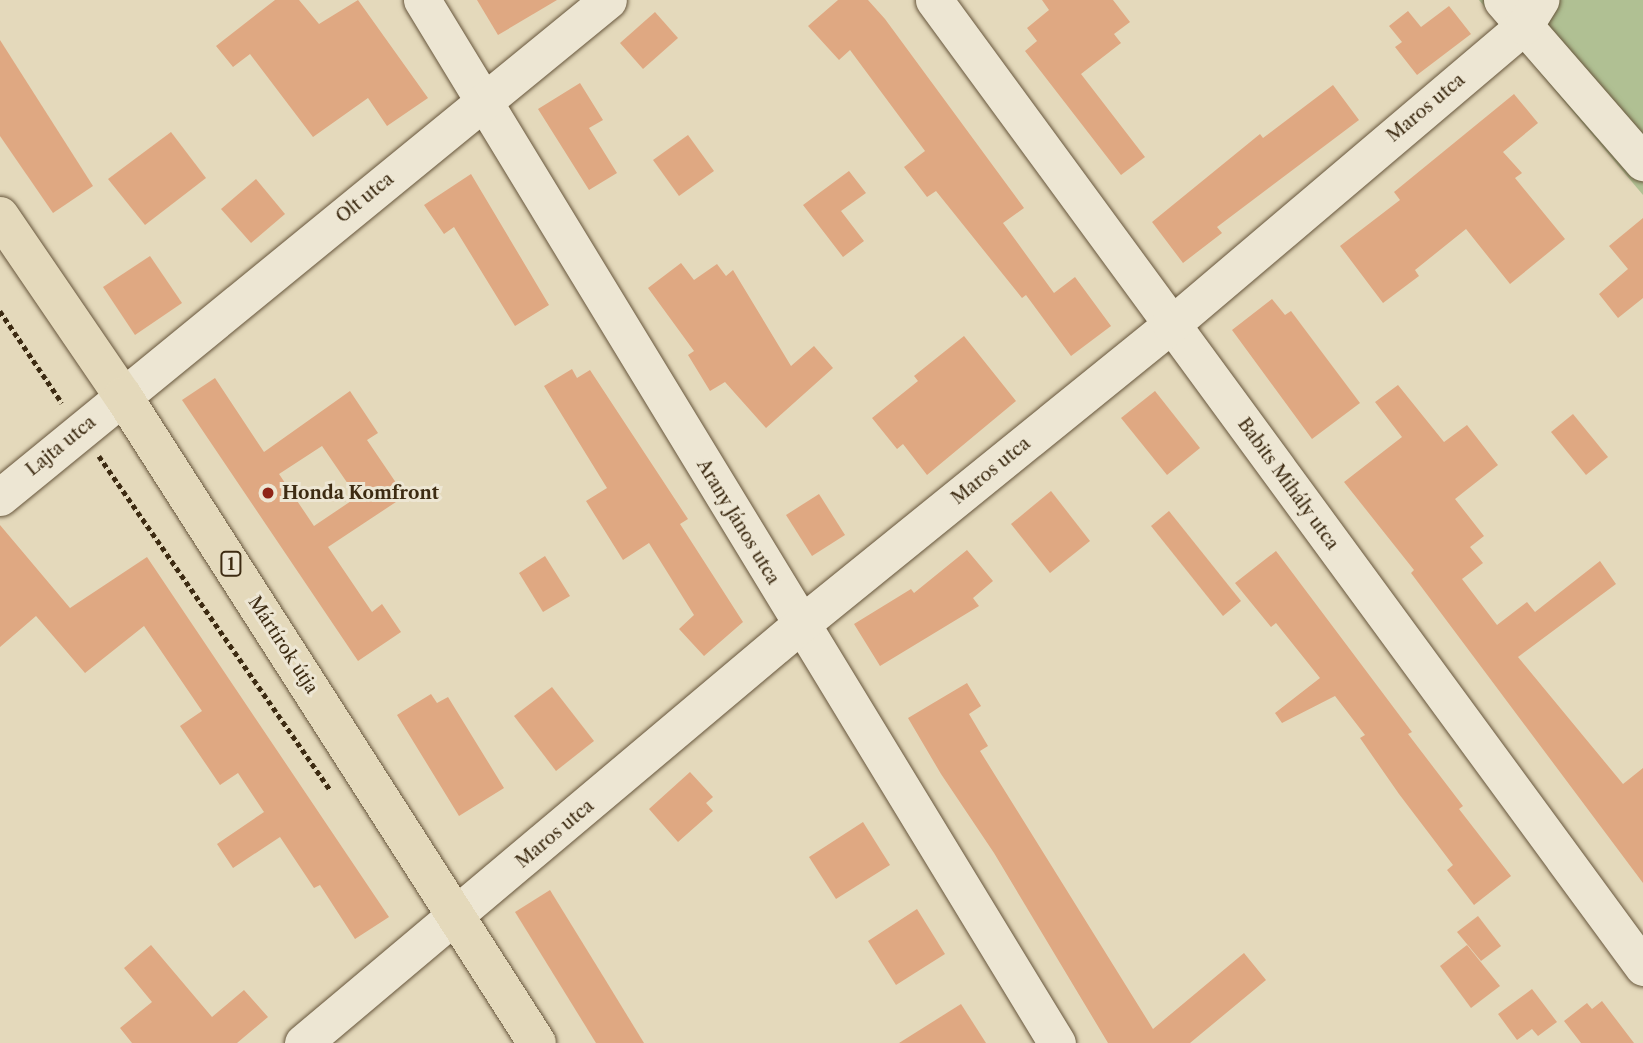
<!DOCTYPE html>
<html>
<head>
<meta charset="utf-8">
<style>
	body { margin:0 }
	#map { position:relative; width:1643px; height:1043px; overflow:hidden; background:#e4d9bb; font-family:"Libre Caslon Text",serif }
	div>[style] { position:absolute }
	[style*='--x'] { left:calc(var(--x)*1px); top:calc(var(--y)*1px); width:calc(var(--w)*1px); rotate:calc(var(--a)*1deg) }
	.green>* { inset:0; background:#b0c093 }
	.building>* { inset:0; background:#dfa882 }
	.path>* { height:4.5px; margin-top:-2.25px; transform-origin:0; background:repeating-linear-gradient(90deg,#3d2b12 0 5px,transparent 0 8.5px) }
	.roads { filter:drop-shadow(0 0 2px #67563c) drop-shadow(0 0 2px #67563c) }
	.street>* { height:37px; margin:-18.5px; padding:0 18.5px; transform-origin:18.5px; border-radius:18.5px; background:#ede6d3 }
	.primary>* { height:38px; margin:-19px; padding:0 19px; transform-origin:19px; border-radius:19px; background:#e4d9bb }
	.dots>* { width:19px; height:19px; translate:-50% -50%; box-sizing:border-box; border:4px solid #ede6d3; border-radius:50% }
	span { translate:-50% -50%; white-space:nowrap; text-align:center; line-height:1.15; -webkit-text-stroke:6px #ede6d3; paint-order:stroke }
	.shield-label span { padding:2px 5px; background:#ede6d3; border:2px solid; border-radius:5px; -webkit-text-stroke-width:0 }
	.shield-label { font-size:16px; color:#3d2b12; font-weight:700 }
	.street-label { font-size:18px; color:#3d2b12 }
	.poi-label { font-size:18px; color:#3d2b12; font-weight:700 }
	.left { translate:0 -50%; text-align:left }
</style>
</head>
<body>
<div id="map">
	<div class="green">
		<div style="clip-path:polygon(1479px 0,1643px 0,1643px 195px)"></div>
	</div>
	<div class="building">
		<div style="clip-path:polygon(275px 0,299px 0,319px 24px,358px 0,428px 98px,387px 126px,368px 98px,313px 137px,250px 54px,233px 67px,216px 46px)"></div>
		<div style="clip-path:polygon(477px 0,557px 0,498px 35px)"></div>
		<div style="clip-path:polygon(838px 0,868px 0,885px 19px,1024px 208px,1003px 223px,1054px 293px,1075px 277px,1111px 326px,1071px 356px,1026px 295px,1022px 298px,936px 191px,927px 197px,904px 167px,925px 151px,850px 50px,839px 60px,808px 26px)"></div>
		<div style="clip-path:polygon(1042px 0,1113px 0,1130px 22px,1114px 34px,1121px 43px,1081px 74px,1145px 157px,1121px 175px,1025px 51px,1037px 41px,1027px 28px,1049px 10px)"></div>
		<div style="clip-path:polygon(1449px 6px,1471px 34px,1417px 75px,1395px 47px,1402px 42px,1389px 26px,1408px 11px,1421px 27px)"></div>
		<div style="clip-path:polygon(655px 12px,678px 38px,643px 69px,620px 43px)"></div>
		<div style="clip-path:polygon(0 40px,93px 186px,53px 213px,0 136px)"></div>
		<div style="clip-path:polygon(580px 83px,603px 120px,589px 128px,617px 173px,589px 190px,538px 109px)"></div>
		<div style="clip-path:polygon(1333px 85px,1359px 120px,1217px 227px,1222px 233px,1183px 263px,1152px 222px,1260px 134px,1263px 138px)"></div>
		<div style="clip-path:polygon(1514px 94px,1538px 123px,1503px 152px,1522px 173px,1515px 178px,1565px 239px,1510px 284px,1466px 229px,1415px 270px,1419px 276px,1383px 303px,1340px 246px,1400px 200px,1394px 192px)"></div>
		<div style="clip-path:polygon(171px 132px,206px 178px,145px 225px,108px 179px)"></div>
		<div style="clip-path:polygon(688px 135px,714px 171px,679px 196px,653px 160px)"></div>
		<div style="clip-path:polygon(849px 171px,866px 193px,841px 211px,864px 241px,843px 257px,803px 205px)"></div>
		<div style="clip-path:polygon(471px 174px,549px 305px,515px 326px,454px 227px,444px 234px,424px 205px)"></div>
		<div style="clip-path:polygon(256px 179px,285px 214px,251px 243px,221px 209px)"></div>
		<div style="clip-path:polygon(1643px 218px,1643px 298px,1618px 318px,1599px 294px,1628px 269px,1609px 246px)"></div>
		<div style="clip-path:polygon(150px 256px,182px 303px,135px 335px,103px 287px)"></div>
		<div style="clip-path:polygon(681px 263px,694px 280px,717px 264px,726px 276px,733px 270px,791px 366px,814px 346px,833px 368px,766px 428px,725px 382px,710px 391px,688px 355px,694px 351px,648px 288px)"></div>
		<div style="clip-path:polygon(1272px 299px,1285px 315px,1291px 311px,1360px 403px,1312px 439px,1232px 330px)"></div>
		<div style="clip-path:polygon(964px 336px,1016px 401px,927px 475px,903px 444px,897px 449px,872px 418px,918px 381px,914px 376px)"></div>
		<div style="clip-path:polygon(572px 369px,577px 378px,590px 370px,688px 519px,680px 524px,743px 622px,704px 656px,679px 629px,694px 615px,649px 543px,623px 560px,586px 501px,607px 488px,544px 386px)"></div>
		<div style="clip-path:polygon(evenodd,215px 378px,264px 452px,350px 391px,378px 433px,367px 440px,405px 496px,328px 547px,372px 612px,382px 604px,401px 632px,358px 661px,182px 400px,215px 378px,322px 446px,357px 497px,314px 526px,279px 474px,322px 446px)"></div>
		<div style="clip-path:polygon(1398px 385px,1444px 442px,1467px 425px,1498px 465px,1455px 499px,1484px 536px,1470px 547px,1483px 563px,1462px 579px,1497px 625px,1527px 602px,1535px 612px,1600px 561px,1616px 584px,1518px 657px,1623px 784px,1643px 768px,1643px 883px,1411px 573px,1414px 570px,1344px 482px,1402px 437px,1375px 402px)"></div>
		<div style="clip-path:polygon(1155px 391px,1200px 448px,1167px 475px,1121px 418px)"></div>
		<div style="clip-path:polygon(1573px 414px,1608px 457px,1586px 475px,1551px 432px)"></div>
		<div style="clip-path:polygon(1051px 491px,1090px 541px,1050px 573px,1011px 524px)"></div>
		<div style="clip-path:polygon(819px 494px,845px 535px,812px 556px,786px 515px)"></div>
		<div style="clip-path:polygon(1169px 511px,1241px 601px,1223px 616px,1151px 526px)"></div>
		<div style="clip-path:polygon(0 525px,70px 608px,147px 557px,389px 917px,355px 939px,320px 885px,314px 888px,280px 837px,233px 868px,217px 844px,264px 812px,238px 773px,220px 785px,180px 726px,202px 711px,144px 626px,85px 673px,36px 616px,0 647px)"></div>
		<div style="clip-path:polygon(967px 550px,993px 581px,973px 598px,979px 606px,880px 666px,854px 624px,911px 589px,914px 593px)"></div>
		<div style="clip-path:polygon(1276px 551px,1412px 732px,1408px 734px,1463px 806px,1459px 809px,1511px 876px,1474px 905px,1447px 870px,1453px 865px,1399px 794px,1360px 738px,1365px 735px,1335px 696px,1282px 723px,1275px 713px,1320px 678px,1276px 623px,1271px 627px,1235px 583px)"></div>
		<div style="clip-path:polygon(545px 556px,570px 596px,543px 612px,519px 573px)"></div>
		<div style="clip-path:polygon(967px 683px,981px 706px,969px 714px,988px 746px,980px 751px,1153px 1029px,1244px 953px,1266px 980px,1190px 1043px,1108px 1043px,994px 853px,941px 774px,908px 718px)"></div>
		<div style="clip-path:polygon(552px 687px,594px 741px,556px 771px,514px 716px)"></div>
		<div style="clip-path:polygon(431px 694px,437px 703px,448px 697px,504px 788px,459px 816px,397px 715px)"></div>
		<div style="clip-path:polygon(690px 772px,713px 797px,706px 803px,713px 811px,678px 842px,649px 809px)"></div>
		<div style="clip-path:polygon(863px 822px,890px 865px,836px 899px,809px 857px)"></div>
		<div style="clip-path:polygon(550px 890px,603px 976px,644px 1043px,596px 1043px,515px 912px)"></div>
		<div style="clip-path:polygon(917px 909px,945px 954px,896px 985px,868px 941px)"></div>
		<div style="clip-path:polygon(1478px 916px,1501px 946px,1481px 961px,1457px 932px)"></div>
		<div style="clip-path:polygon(151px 945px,212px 1017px,244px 990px,268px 1017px,237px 1043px,132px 1043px,120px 1028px,152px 1002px,124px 968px)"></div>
		<div style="clip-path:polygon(1467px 945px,1500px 986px,1471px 1008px,1440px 966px)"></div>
		<div style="clip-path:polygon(1532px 989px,1557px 1022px,1538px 1036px,1532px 1029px,1517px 1040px,1498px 1014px)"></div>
		<div style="clip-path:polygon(1602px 1001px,1634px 1043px,1581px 1043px,1564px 1021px,1587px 1003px,1592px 1009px)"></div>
		<div style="clip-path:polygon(961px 1004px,986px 1043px,899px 1043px)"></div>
	</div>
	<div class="path">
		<div style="--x:0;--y:311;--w:111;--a:56"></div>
		<div style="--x:99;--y:456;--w:407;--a:55.3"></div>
	</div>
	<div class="roads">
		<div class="street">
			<div style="--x:422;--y:0;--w:1221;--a:58.67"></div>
			<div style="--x:934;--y:0;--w:1199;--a:53.75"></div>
			<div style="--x:1502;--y:0;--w:215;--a:49"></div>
			<div style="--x:0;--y:497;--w:785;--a:-39.26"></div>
			<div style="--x:303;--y:1043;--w:649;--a:-40.07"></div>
			<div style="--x:800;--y:625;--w:477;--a:-39"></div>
			<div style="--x:1171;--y:325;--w:463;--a:-40.3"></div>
			<div style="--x:1524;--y:26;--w:31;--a:-58"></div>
		</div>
		<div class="primary">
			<div style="--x:0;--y:216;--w:218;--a:55.7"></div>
			<div style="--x:123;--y:396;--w:768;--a:57.39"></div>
		</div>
	</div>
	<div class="dots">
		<div style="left:268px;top:493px;background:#8f2418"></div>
	</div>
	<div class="shield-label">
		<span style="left:231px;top:564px">1</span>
	</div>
	<div class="street-label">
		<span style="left:1426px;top:108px;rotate:-40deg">Maros utca</span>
		<span style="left:365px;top:198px;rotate:-39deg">Olt utca</span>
		<span style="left:61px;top:446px;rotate:-39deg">Lajta utca</span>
		<span style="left:991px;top:471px;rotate:-39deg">Maros utca</span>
		<span style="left:1288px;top:484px;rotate:54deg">Babits Mihály utca</span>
		<span style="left:738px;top:522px;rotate:59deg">Arany János utca</span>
		<span style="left:283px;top:645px;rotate:57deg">Mártírok útja</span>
		<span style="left:555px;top:834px;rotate:-40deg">Maros utca</span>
	</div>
	<div class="poi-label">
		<span class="left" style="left:282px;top:493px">Honda Komfront</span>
	</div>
</div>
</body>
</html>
